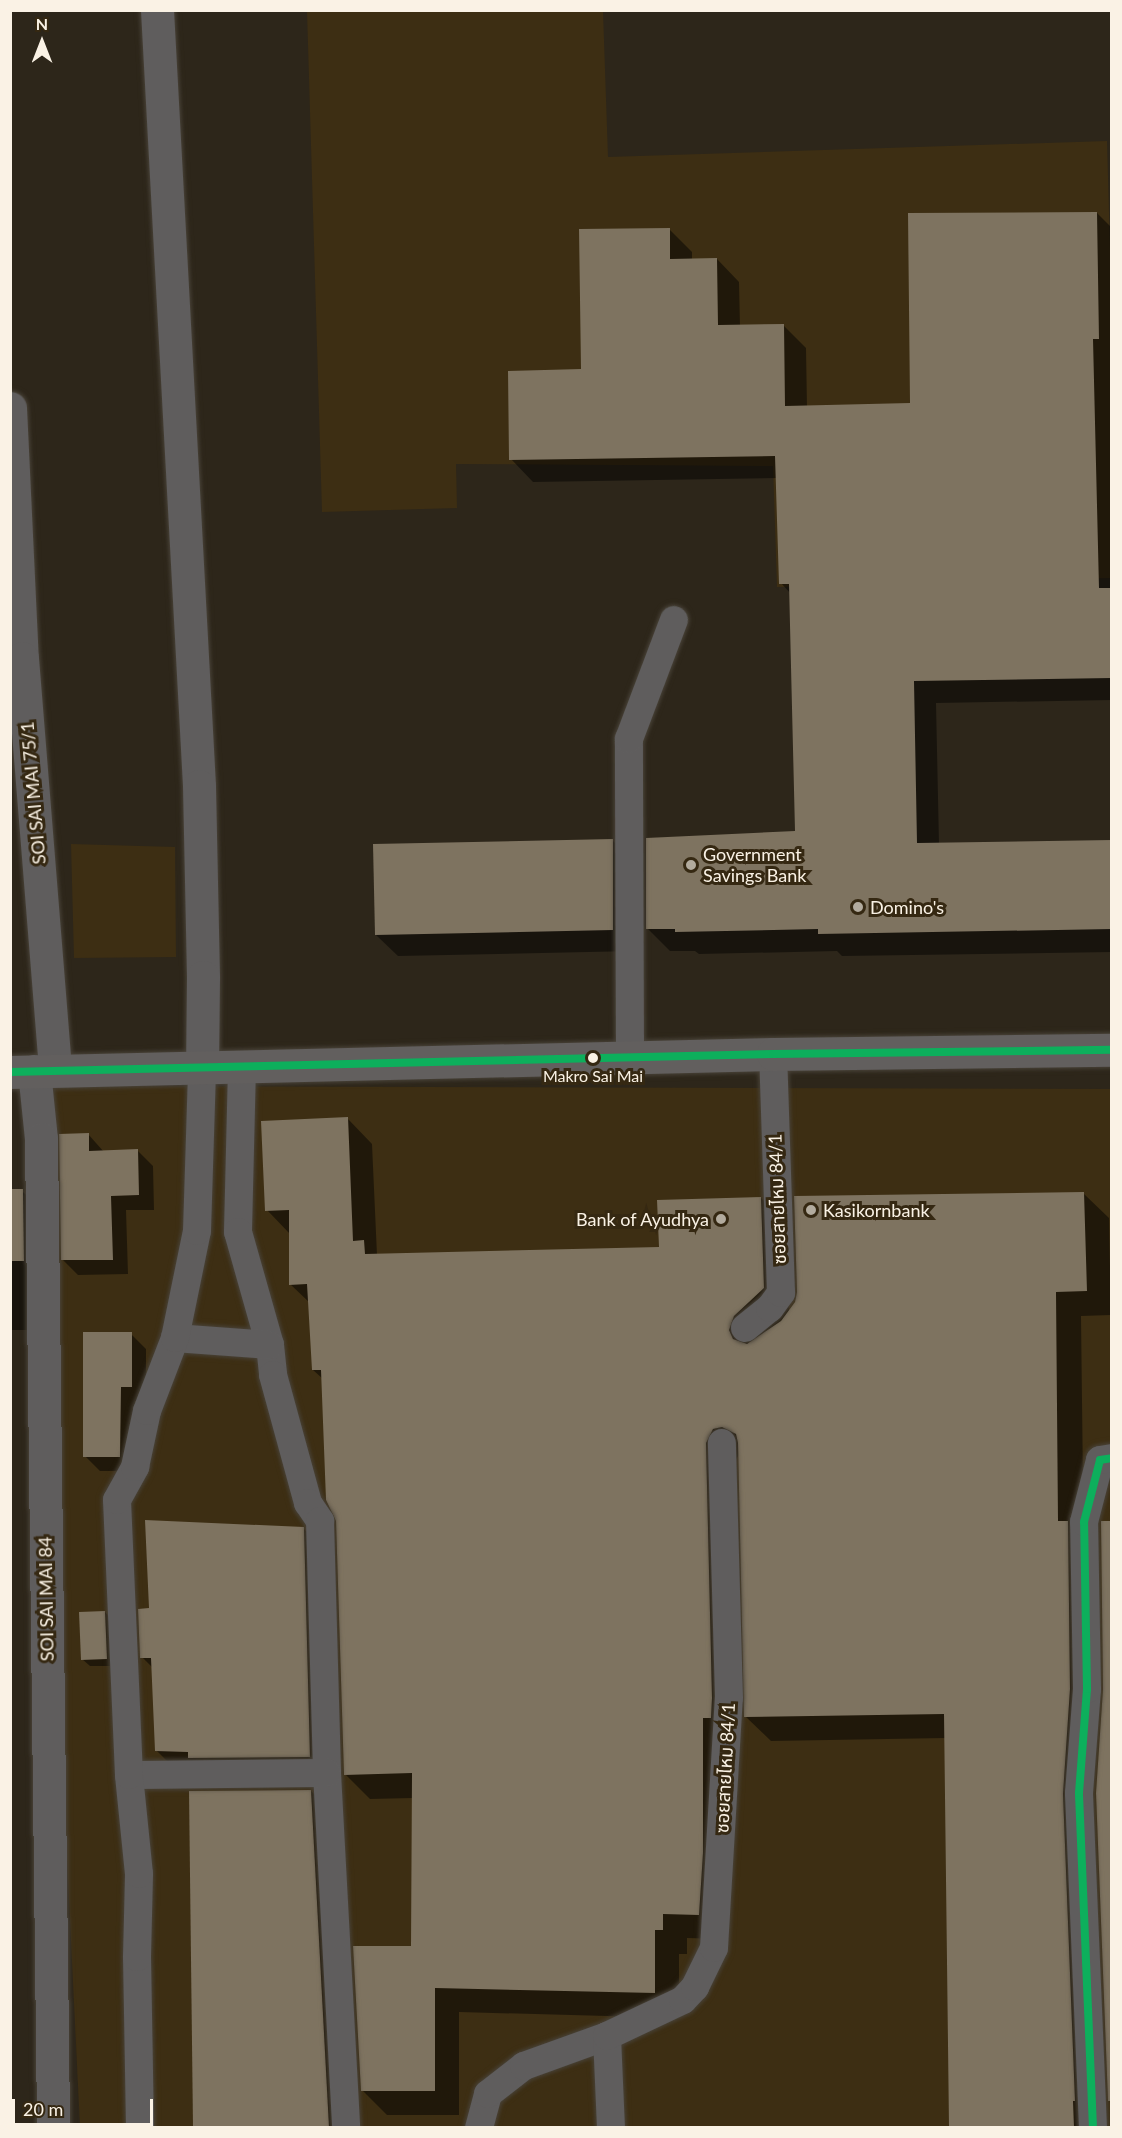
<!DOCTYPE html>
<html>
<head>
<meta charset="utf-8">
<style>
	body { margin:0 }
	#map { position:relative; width:1122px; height:2138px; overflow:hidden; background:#2d261a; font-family:Lato,"Noto Sans Thai",sans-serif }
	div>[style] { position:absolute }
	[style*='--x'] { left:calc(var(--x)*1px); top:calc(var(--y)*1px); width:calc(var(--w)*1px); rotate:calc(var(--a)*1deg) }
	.built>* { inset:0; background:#3d2e13 }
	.shadow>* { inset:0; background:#0007 }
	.building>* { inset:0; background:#7e7360 }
	.roads { filter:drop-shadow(0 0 2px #484238) drop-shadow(0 0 2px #484238) }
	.lane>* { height:28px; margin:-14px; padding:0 14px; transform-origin:14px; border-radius:14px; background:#5f5d5d }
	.street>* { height:33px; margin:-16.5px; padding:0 16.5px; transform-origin:16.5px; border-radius:16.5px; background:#5f5d5d }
	.secondary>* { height:33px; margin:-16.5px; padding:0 16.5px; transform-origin:16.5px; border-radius:16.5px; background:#625f5e }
	.bus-1>* { height:8px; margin:-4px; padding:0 4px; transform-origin:4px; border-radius:4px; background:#0daf5c }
	.dots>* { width:16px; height:16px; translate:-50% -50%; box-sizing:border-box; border:3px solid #352812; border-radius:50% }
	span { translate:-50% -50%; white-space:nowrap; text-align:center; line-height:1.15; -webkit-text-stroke:6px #352812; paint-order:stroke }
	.bus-label { font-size:16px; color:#faf2e5 }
	.street-label { font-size:18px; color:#faf2e5 }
	.poi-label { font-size:18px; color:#faf2e5 }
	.left { translate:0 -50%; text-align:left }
	.right { translate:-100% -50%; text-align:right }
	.frame { position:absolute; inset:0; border:12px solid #faf2e5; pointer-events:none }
	.north { position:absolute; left:12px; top:12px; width:60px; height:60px; -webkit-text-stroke:4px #352812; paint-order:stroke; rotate:0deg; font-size:16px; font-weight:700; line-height:24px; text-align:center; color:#faf2e5 }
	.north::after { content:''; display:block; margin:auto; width:21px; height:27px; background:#faf2e5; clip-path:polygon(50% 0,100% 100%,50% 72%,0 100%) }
	.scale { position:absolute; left:12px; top:2099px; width:141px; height:27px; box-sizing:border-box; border:3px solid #faf2e5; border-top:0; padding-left:8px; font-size:18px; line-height:21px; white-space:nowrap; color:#faf2e5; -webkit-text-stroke:4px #352812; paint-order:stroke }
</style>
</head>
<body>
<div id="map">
	<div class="built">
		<div style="clip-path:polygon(307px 11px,603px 11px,608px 157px,1107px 141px,1112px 320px,1111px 578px,777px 587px,773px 466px,456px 464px,457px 508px,322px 512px)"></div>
		<div style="clip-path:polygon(71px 844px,175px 847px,176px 957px,74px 958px)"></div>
		<div style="clip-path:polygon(44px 1086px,1111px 1089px,1111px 2127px,80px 2127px,58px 1672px)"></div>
	</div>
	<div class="shadow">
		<div style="clip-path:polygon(1097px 213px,1112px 228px,1112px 700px,936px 703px,939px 844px,1112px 841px,1112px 952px,842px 956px,837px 951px,699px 954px,695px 951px,670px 951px,648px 929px,796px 833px,791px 594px,781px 583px,777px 478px,533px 482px,511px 459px,583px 371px,670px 230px,692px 252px,692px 260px,717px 259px,739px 282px,740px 326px,783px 325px,806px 348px,807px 407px,912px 404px)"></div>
		<div style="clip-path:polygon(612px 840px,634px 862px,634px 951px,398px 956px,376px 935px)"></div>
		<div style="clip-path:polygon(348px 1119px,372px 1144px,377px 1255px,661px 1248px,761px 1198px,786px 1223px,789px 1313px,1084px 1194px,1109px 1218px,1111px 1315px,1081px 1316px,1087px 1819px,1100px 2128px,950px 2128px,946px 1738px,771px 1741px,746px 1717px,740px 1453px,730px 1469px,724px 1939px,687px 1938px,687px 1954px,679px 1954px,679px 2018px,459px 2012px,459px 2115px,387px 2115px,362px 2090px,413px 1947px,413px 1798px,370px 1799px,345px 1774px,338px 1520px,323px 1379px,313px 1370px,310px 1303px,290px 1284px,290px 1234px,267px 1210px)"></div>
		<div style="clip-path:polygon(88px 1134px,104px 1152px,138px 1151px,153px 1166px,154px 1210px,126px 1210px,128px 1274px,78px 1275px,63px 1260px)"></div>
		<div style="clip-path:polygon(10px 1191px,22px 1191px,49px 1217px,51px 1330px,10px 1330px)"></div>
		<div style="clip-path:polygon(131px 1334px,146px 1349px,146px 1401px,135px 1401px,135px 1471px,100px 1471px,85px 1456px)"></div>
		<div style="clip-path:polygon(1112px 1523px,1112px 2128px,1111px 2128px,1097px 1793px,1105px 1689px)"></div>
		<div style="clip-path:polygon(303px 1528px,330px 1555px,336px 1783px,184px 1778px,157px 1751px,153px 1668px,142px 1657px)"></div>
		<div style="clip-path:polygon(105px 1612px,112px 1620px,114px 1666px,90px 1666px,82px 1659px)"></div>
		<div style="clip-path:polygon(311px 1791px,338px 1818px,354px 2128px,195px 2128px,190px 1792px)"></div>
	</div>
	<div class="building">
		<div style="clip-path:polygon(1097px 212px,1099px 339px,1093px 339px,1099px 588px,1112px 588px,1112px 678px,914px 681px,917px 843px,1112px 840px,1112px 929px,818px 934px,818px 929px,675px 932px,675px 929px,646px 929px,646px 838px,795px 831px,789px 584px,779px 584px,775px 456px,509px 460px,508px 371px,581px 369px,579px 229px,670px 228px,670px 259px,717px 258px,718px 325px,784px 324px,785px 406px,910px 403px,908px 213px)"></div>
		<div style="clip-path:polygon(613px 839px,613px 930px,375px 935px,373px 844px)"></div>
		<div style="clip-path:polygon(348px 1117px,353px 1241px,364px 1240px,365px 1254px,659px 1247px,657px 1200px,761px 1197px,764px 1288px,734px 1316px,729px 1330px,733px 1339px,747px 1344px,781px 1321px,795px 1302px,797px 1292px,794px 1196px,1084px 1192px,1087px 1291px,1056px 1292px,1058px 1521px,1068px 1521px,1070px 1689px,1063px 1794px,1075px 2101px,1073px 2101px,1074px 2127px,949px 2127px,944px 1714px,744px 1717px,738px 1443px,736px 1434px,722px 1427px,713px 1429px,706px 1443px,712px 1698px,711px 1718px,703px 1718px,703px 1853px,699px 1915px,663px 1914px,663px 1930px,655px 1930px,655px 1993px,435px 1988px,435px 2091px,361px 2091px,353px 1946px,411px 1946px,412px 1773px,344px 1775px,336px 1521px,326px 1500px,321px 1370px,312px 1370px,307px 1284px,289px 1285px,289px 1210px,265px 1211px,261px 1121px)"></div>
		<div style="clip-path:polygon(89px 1133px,89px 1151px,138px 1149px,139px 1195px,111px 1196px,113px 1260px,61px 1260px,59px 1134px)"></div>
		<div style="clip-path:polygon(10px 1189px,23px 1189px,24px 1261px,10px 1261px)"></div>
		<div style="clip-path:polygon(83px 1332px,132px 1332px,132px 1387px,121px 1387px,120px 1457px,83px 1457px)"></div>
		<div style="clip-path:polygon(145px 1520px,304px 1527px,310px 1757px,188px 1758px,188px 1752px,155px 1751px,151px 1658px,140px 1658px,138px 1609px,149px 1608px)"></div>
		<div style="clip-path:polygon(1101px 1521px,1112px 1521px,1112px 2101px,1108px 2101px,1096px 1793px,1103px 1689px)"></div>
		<div style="clip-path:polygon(105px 1611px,107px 1659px,81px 1660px,79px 1612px)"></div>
		<div style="clip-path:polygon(311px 1790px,329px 2127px,193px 2127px,189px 1791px)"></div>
	</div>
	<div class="roads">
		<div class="lane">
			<div style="--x:630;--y:1058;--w:319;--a:-90.2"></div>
			<div style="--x:629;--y:739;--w:127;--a:-69.3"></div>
			<div style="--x:242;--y:1067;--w:165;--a:91.4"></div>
			<div style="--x:238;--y:1232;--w:117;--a:74.2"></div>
			<div style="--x:270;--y:1345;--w:30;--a:84"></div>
			<div style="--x:273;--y:1375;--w:133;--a:74.7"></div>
			<div style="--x:308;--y:1503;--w:22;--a:56"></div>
			<div style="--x:320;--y:1521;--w:252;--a:88.4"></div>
			<div style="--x:327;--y:1773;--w:356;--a:86.9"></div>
			<div style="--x:745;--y:1328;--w:32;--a:-39"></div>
			<div style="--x:770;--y:1308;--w:19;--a:-54"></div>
			<div style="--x:781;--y:1293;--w:239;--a:-91.9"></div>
			<div style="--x:175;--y:1338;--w:95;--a:4.2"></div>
			<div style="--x:129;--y:1775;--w:198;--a:-0.6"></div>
			<div style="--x:140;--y:2128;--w:171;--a:-91"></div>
			<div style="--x:137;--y:1957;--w:83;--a:-88.6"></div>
			<div style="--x:139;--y:1874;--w:100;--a:-95.8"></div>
			<div style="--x:129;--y:1775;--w:275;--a:-92.5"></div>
			<div style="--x:117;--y:1500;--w:38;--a:-61"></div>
			<div style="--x:135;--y:1467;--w:57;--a:-77.9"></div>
			<div style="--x:147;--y:1411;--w:78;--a:-69"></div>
			<div style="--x:175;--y:1338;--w:109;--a:-78.4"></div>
			<div style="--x:197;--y:1231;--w:163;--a:-88.2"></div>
			<div style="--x:479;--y:2128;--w:35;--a:-75"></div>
			<div style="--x:488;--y:2094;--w:46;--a:-37.9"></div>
			<div style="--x:524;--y:2066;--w:88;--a:-19.9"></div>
			<div style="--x:611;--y:2128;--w:92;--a:-92.5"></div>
			<div style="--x:607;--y:2036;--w:84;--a:-25.3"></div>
			<div style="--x:683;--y:2000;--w:18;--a:-47"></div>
			<div style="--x:695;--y:1987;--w:43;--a:-64"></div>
			<div style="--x:714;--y:1948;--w:250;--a:-86.6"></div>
			<div style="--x:729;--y:1698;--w:255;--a:-91.6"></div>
			<div style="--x:1093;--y:2128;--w:335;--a:-92.4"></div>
			<div style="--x:1079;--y:1793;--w:104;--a:-85.6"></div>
			<div style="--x:1087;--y:1689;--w:167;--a:-91"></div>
			<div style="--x:1084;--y:1522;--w:64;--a:-75.5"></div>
			<div style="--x:1100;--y:1460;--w:12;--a:-9"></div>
		</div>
		<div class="street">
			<div style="--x:157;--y:10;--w:777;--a:86.9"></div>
			<div style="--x:199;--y:786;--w:191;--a:88.8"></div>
			<div style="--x:203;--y:977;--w:91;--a:90.6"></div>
			<div style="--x:10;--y:408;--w:250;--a:87.3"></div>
			<div style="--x:22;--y:658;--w:413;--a:85.4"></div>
			<div style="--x:34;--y:1071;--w:68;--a:84.1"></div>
			<div style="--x:41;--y:1139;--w:989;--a:89.3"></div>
		</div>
		<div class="secondary">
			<div style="--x:10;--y:1072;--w:763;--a:-1.35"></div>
			<div style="--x:773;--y:1054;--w:339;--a:-0.7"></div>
		</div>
	</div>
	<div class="bus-1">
		<div style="--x:10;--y:1072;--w:763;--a:-1.35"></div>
		<div style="--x:773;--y:1054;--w:339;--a:-0.7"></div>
		<div style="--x:1093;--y:2128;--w:335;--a:-92.4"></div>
		<div style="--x:1079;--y:1793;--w:104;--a:-85.6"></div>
		<div style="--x:1087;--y:1689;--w:167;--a:-91"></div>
		<div style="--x:1084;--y:1522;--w:64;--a:-75.5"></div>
		<div style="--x:1100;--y:1460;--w:12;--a:-9"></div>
	</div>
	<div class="dots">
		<div style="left:691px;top:865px;background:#b2ab9e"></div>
		<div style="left:858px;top:907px;background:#b2ab9e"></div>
		<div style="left:593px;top:1058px;background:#faf2e5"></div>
		<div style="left:811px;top:1210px;background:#b2ab9e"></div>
		<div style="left:721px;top:1219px;background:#b2ab9e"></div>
	</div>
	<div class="bus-label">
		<span style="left:593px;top:1076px">Makro Sai Mai</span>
	</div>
	<div class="street-label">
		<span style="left:33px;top:793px;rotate:-95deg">SOI SAI MAI 75/1</span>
		<span style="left:777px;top:1199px;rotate:-92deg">ซอยสายไหม 84/1</span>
		<span style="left:46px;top:1599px;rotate:-91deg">SOI SAI MAI 84</span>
		<span style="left:725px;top:1768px;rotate:-87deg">ซอยสายไหม 84/1</span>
	</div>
	<div class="poi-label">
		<span class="left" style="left:703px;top:865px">Government<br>Savings Bank</span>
		<span class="left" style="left:870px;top:907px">Domino's</span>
		<span class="left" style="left:823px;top:1210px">Kasikornbank</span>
		<span class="right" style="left:709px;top:1219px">Bank of Ayudhya</span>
	</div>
	<div class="frame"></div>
	<div class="north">N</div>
	<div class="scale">20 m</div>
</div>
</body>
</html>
